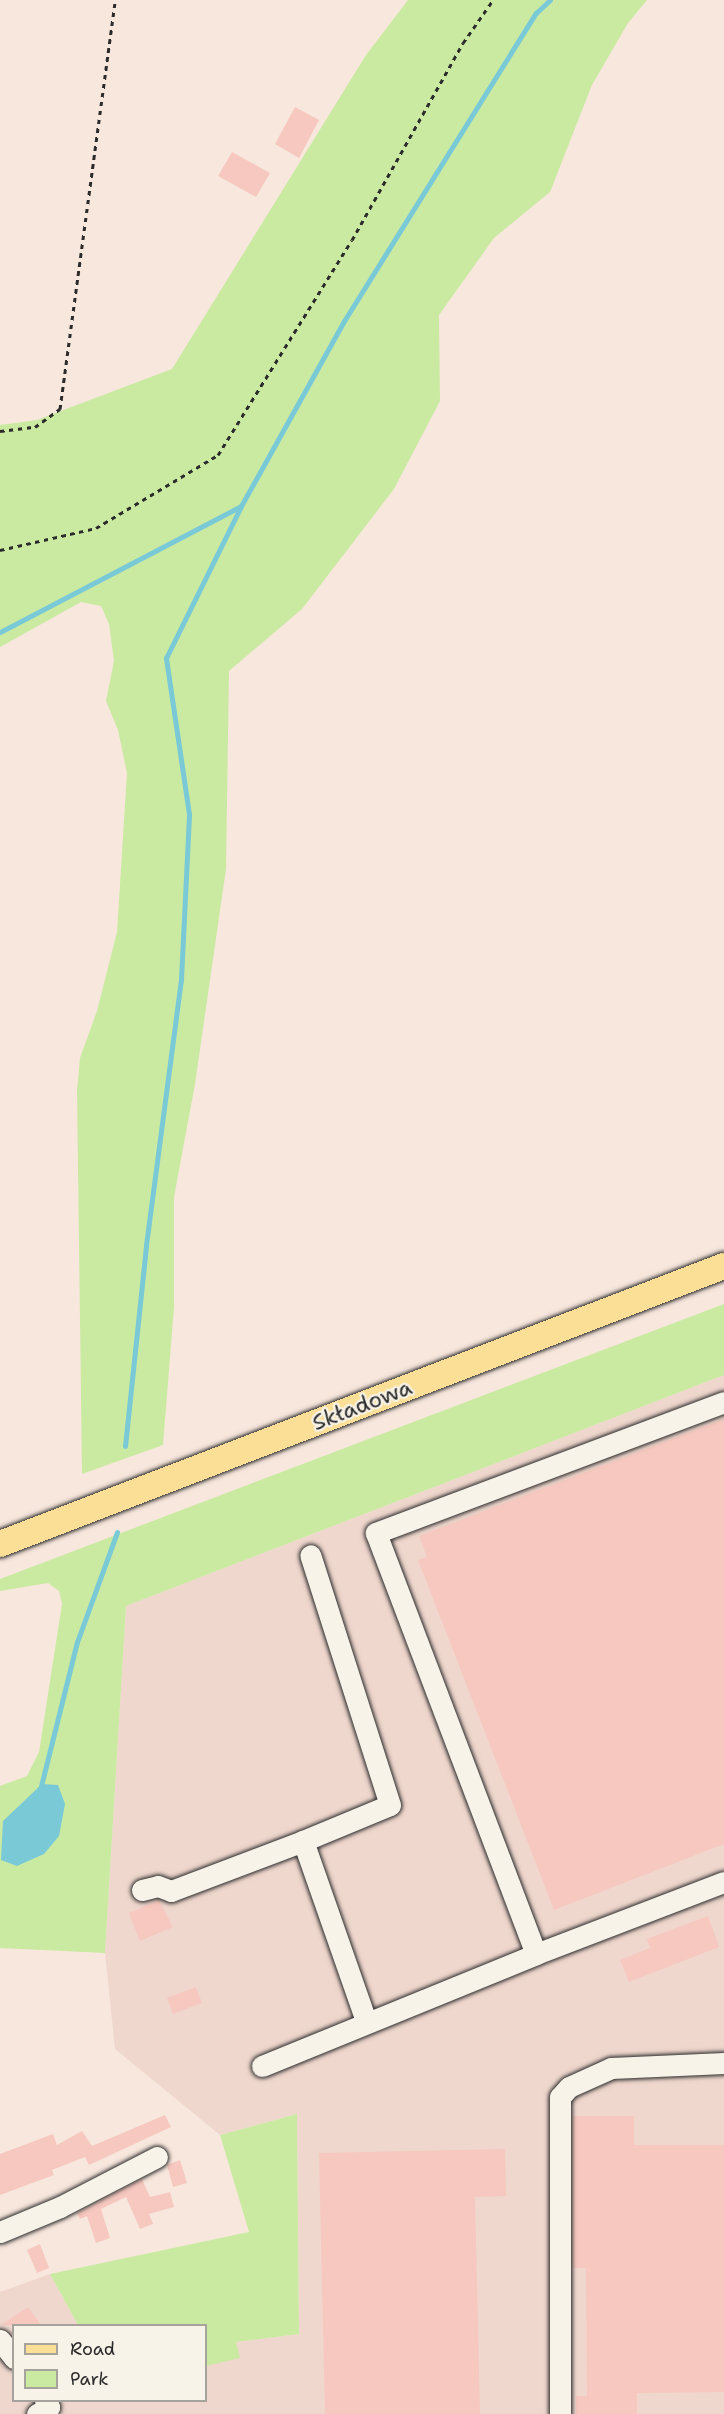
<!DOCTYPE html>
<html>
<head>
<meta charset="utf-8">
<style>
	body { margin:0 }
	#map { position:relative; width:724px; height:2414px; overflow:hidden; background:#f8e7dd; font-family:"Shantell Sans",sans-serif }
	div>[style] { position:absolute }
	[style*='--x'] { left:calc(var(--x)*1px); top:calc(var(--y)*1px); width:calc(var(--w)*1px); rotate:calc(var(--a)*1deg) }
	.built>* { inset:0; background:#efd7cd }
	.green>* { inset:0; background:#caeaa2 }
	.water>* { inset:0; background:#79c9d6 }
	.stream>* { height:5px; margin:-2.5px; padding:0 2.5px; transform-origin:2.5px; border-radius:2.5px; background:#79c9d6 }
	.building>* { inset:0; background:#f6c8bf }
	.path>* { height:3px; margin-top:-1.5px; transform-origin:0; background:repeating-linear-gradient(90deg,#2b2b2b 0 4.5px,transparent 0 9px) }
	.roads { filter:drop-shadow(0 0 2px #2b2b2b) drop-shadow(0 0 2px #2b2b2b) }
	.minor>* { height:21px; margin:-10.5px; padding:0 10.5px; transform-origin:10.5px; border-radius:10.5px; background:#f7f3e8 }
	.major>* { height:26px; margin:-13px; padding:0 13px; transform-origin:13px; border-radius:13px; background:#fbdf96 }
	span { translate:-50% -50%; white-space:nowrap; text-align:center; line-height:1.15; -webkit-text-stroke:4.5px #f7f3e8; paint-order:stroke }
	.street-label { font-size:22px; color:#2b2b2b }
	.legend { position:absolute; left:12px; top:2324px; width:195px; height:78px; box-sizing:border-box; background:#f7f3e8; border:2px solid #a5a39c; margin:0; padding:8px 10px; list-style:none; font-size:18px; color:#2b2b2b }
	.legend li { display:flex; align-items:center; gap:12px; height:30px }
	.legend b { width:30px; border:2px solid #a5a39c }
</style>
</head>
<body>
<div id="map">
	<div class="built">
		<div style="clip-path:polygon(724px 1375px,724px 2414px,0 2414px,0 2292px,50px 2274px,78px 2325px,14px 2326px,14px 2400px,206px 2400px,206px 2366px,236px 2342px,299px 2334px,297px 2114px,220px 2135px,115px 2049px,105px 1953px,126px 1606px)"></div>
	</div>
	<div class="green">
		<div style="clip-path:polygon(408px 0,647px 0,628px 23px,592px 85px,550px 192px,494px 238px,439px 315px,440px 401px,394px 489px,302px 609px,229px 671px,226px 869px,195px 1084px,174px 1197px,174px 1307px,163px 1445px,82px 1474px,77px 1091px,80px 1058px,97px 1011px,117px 932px,127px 773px,118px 730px,106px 701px,114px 661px,109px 624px,101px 606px,81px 602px,0 647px,0 425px,37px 420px,172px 369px,366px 55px)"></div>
		<div style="clip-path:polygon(724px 1304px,724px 1375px,126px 1606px,105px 1953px,0 1948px,0 1786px,27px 1776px,39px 1752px,62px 1604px,59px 1591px,48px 1583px,0 1591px,0 1579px)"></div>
		<div style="clip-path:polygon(297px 2114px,299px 2334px,236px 2342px,240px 2358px,206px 2366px,206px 2326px,78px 2325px,50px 2274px,249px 2232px,220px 2135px)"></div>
	</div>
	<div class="water">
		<div style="clip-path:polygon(42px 1784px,58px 1785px,65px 1804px,59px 1836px,44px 1854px,17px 1866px,1px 1860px,3px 1821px)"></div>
	</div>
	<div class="stream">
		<div style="--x:0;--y:632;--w:272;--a:-27.6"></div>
		<div style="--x:241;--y:506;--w:212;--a:-60.9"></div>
		<div style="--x:344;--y:321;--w:363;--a:-58.1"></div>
		<div style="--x:536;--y:13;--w:19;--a:-43"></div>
		<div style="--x:125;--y:1446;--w:202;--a:-84"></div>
		<div style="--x:146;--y:1245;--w:268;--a:-82.5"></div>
		<div style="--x:181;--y:979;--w:165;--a:-87.2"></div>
		<div style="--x:189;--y:814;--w:158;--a:-98.4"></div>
		<div style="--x:166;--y:658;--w:169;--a:-63.7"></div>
		<div style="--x:40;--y:1790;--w:153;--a:-76"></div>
		<div style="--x:77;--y:1642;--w:117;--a:-70"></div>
	</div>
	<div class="building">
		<div style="clip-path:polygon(295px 107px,319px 120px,299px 158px,275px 144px)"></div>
		<div style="clip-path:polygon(232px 152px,270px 173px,256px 197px,218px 176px)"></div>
		<div style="clip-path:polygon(724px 1419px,724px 1844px,554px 1910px,418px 1560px,427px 1557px,419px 1536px)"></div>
		<div style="clip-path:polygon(159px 1900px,173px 1927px,140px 1941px,129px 1913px)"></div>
		<div style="clip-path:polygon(708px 1916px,719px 1947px,629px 1982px,620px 1960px,650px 1948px,647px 1939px)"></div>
		<div style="clip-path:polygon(196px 1987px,202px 2003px,173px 2014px,167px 1998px)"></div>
		<div style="clip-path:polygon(165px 2115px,171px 2127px,89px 2165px,85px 2157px,52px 2170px,54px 2175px,0 2195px,0 2154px,53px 2134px,57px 2145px,82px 2131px,92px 2146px)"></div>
		<div style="clip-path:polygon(573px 2116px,634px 2116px,634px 2145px,724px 2145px,724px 2392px,637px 2393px,637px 2414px,576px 2414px,576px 2396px,587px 2396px,586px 2268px,573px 2268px)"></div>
		<div style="clip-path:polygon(505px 2149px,506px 2196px,475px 2197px,480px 2414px,325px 2414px,319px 2153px)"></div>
		<div style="clip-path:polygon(180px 2160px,187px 2183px,173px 2187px,167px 2165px)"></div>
		<div style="clip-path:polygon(142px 2179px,150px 2197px,170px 2192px,174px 2207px,149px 2214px,153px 2224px,140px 2229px,126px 2197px,101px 2209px,110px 2238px,96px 2243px,87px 2216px,80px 2219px,77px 2213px)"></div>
		<div style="clip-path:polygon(40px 2244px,49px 2268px,37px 2273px,27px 2250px)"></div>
		<div style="clip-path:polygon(28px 2307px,41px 2325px,1px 2325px)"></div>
	</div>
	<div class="path">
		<div style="--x:0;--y:431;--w:35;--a:-7"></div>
		<div style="--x:35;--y:427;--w:31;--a:-36"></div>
		<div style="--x:60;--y:409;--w:413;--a:-82.3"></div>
		<div style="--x:0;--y:550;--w:98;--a:-12.9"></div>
		<div style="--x:96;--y:528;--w:142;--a:-30.9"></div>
		<div style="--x:218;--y:455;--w:253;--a:-58.1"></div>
		<div style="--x:352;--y:240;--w:226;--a:-60.6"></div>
		<div style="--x:463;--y:43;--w:52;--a:-55.1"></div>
	</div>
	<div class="roads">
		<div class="minor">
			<div style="--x:724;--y:1402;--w:372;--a:159.4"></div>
			<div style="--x:376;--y:1533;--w:450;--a:69.2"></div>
			<div style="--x:536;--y:1954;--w:201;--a:-21"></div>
			<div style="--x:303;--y:1841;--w:94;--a:-22.5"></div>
			<div style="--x:390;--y:1805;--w:262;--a:-107.7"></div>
			<div style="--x:142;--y:1890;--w:16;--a:-14"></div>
			<div style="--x:158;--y:1886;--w:14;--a:21"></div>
			<div style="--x:171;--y:1891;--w:141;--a:-20.7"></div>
			<div style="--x:303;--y:1841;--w:191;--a:70.7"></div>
			<div style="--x:262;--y:2066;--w:296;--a:-22.2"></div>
			<div style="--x:0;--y:2232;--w:65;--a:-22.6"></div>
			<div style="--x:60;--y:2207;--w:109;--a:-27.3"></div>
			<div style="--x:0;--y:2340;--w:23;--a:52"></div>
			<div style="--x:37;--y:2414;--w:14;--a:-30"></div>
			<div style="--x:49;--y:2407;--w:8;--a:-120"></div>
			<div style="--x:560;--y:2414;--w:317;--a:-90"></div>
			<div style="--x:560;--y:2097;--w:13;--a:-48"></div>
			<div style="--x:569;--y:2087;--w:46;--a:-24.3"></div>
			<div style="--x:611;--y:2068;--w:113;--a:-2.5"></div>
		</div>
		<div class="major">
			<div style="--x:0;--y:1544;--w:776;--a:-21.01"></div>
		</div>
	</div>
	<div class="street-label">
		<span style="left:362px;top:1405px;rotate:-21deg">Składowa</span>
	</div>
	<ul class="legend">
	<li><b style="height:8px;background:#fbdf96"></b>Road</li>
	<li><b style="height:16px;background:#caeaa2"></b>Park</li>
	</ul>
</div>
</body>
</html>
